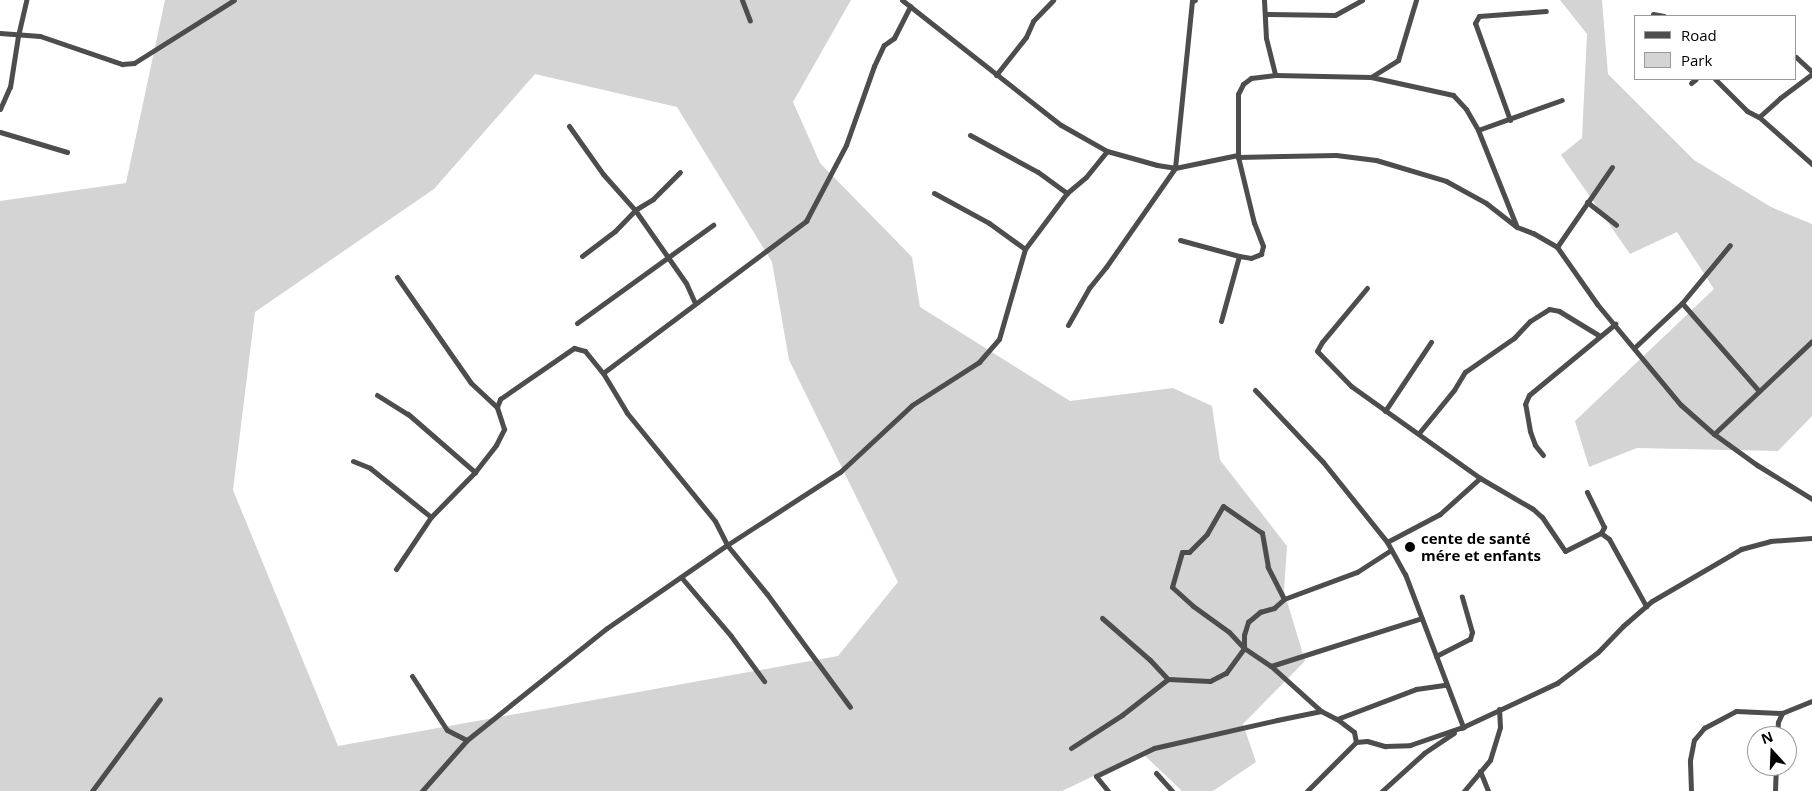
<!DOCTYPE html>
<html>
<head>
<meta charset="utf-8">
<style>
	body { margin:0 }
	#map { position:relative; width:1812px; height:791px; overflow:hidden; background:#fff; font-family:"Open Sans",sans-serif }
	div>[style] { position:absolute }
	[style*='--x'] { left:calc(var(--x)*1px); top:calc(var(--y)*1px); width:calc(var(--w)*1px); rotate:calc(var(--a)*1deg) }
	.green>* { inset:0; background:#d4d4d4 }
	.street>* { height:5px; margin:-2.5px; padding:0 2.5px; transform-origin:2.5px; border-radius:2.5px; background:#4d4d4d }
	.dots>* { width:14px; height:14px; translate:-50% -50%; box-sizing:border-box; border:2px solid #fff; border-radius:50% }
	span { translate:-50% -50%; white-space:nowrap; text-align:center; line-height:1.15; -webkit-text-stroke:5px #fff; paint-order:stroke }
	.poi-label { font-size:15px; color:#000; font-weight:700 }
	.left { translate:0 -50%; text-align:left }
	.legend { position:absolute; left:1634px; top:15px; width:162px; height:65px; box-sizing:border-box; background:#fff; border:1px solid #999; margin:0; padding:6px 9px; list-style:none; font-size:15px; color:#000 }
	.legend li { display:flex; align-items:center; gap:10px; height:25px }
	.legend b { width:25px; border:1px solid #999 }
	.north { position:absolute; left:1747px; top:726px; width:50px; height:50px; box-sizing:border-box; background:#fff; border:1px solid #999; border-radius:50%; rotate:340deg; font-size:14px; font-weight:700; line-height:20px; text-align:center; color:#000 }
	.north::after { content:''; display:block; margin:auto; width:18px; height:22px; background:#000; clip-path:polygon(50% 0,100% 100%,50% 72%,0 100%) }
</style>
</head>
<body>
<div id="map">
	<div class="green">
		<div style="clip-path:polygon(evenodd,165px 0,851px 0,793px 102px,820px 163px,912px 257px,920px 307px,1070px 401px,1173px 388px,1212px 406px,1220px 460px,1287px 546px,1284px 591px,1305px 661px,1243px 724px,1256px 762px,1213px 791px,1182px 791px,1142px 753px,1062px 791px,0 791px,0 201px,126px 183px,165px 0,535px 74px,677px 107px,772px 262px,789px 360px,898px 582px,838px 656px,338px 746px,233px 490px,255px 312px,434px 189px,535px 74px)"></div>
		<div style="clip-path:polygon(1560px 0,1602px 0,1608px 74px,1694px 160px,1771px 207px,1812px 224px,1812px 416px,1778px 451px,1637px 448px,1589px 467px,1575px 421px,1714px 289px,1677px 232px,1630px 254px,1561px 155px,1582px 138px,1587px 34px)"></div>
	</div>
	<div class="street">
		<div style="--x:742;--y:0;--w:22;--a:69"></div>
		<div style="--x:902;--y:0;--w:202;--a:38.2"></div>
		<div style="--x:1061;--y:125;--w:53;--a:29.5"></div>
		<div style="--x:1107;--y:151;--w:52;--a:15.6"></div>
		<div style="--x:1157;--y:165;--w:18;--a:9"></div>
		<div style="--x:1175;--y:168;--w:64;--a:-11.7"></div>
		<div style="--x:1238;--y:155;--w:2;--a:90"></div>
		<div style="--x:1238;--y:157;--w:98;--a:-1.2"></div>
		<div style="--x:1336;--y:155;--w:40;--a:7.1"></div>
		<div style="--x:1376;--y:160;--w:73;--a:16.7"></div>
		<div style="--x:1446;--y:181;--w:46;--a:28.8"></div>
		<div style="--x:1486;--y:203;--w:39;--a:38"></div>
		<div style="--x:1517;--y:227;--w:17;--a:21"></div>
		<div style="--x:1533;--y:233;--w:28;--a:30"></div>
		<div style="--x:1557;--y:247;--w:70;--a:54.9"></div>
		<div style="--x:1597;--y:304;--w:131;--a:50.3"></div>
		<div style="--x:1681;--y:405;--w:44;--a:41.3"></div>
		<div style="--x:1714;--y:434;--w:53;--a:35.8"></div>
		<div style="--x:1757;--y:465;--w:65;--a:31.7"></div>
		<div style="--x:1264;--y:0;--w:38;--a:87"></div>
		<div style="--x:1266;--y:38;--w:38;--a:76"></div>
		<div style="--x:1265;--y:14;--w:70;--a:0.8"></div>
		<div style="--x:1335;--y:15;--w:31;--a:-29"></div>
		<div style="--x:1653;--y:14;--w:11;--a:10"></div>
		<div style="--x:0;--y:33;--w:40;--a:4.3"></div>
		<div style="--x:40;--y:36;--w:87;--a:18.9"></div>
		<div style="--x:122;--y:64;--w:12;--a:-5"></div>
		<div style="--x:134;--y:63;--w:118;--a:-32.2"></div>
		<div style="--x:1796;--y:57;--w:22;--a:43"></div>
		<div style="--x:996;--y:75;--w:48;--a:-51.7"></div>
		<div style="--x:1026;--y:37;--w:17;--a:-66"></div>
		<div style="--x:1033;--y:21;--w:29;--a:-46"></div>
		<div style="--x:1371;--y:77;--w:32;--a:-32"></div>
		<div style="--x:1398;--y:60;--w:63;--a:-73.3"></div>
		<div style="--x:1715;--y:79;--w:45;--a:45"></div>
		<div style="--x:1747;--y:111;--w:13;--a:27"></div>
		<div style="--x:1759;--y:117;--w:71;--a:41.6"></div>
		<div style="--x:1691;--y:83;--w:6;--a:-39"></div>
		<div style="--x:0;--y:109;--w:24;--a:-66"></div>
		<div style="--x:10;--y:87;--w:52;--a:-81.1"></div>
		<div style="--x:18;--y:36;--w:37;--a:-77"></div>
		<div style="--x:1759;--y:117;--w:28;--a:-42"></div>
		<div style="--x:1780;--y:98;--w:40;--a:-37"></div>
		<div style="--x:1510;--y:120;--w:103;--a:-109.8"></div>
		<div style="--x:1475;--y:23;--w:8;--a:-60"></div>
		<div style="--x:1479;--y:16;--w:67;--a:-4.3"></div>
		<div style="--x:569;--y:126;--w:59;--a:54.7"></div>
		<div style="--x:603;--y:174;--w:48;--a:48.4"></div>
		<div style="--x:635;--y:210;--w:89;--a:55.1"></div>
		<div style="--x:686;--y:283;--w:22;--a:66"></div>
		<div style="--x:1478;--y:130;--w:89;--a:-19.7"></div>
		<div style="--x:0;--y:132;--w:70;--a:16.6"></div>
		<div style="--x:970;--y:135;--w:77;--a:28.6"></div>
		<div style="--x:1038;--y:172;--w:36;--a:36"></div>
		<div style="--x:1238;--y:155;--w:61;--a:-90"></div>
		<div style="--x:1238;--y:94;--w:11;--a:-63"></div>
		<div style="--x:1243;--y:84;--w:10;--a:-37"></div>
		<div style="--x:1251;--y:78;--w:24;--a:-7"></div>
		<div style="--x:1275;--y:75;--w:96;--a:1.2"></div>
		<div style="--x:1371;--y:77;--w:84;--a:12.4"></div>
		<div style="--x:1453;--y:95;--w:19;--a:47"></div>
		<div style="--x:1466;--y:109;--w:24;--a:60"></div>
		<div style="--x:1478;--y:130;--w:102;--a:68.2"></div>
		<div style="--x:934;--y:193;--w:63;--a:28.6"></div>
		<div style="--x:989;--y:223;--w:44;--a:35.8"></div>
		<div style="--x:1587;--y:202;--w:37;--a:38"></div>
		<div style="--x:1180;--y:240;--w:61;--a:15.2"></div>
		<div style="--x:1239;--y:256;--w:12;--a:9"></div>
		<div style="--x:1251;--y:258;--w:11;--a:-22"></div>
		<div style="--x:1261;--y:254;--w:8;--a:-76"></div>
		<div style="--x:1263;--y:246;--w:25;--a:-111"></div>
		<div style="--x:1254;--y:223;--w:68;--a:-103.6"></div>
		<div style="--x:1557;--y:247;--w:97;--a:-55.5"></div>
		<div style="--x:582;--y:256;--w:41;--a:-37.1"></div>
		<div style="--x:615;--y:231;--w:29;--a:-46"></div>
		<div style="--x:635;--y:210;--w:21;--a:-31"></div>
		<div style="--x:653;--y:199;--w:38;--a:-45"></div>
		<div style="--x:397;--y:277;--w:129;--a:55.1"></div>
		<div style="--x:471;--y:383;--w:35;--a:43"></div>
		<div style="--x:1367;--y:288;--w:70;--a:129.8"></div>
		<div style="--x:1322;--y:342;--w:10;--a:119"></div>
		<div style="--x:1317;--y:351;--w:49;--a:45.8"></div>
		<div style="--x:1351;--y:386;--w:158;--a:35.5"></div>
		<div style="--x:1480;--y:478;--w:61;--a:30.3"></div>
		<div style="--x:1533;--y:509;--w:12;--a:42"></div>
		<div style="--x:1542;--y:517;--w:41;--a:55.9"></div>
		<div style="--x:1565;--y:551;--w:40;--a:-26.6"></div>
		<div style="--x:1601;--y:533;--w:7;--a:-63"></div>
		<div style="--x:1604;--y:527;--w:39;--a:-116"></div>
		<div style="--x:1682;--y:303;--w:117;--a:48.8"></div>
		<div style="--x:1221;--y:321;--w:67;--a:-74.5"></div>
		<div style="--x:577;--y:323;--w:168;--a:-35.8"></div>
		<div style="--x:1068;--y:325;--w:43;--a:-60.4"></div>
		<div style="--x:1089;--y:288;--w:27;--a:-51"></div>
		<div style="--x:1106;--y:267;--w:121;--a:-55.1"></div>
		<div style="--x:1175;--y:168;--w:168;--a:-84.2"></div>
		<div style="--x:1192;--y:1;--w:3;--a:-18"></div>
		<div style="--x:1634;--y:348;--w:66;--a:-43.2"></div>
		<div style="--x:1682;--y:303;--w:75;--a:-50.4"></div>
		<div style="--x:603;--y:373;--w:254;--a:-36.8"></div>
		<div style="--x:806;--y:221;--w:86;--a:-62.2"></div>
		<div style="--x:846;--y:145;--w:84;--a:-70.5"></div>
		<div style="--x:874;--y:66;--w:23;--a:-65"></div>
		<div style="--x:884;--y:45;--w:12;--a:-35"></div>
		<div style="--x:894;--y:38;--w:36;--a:-63"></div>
		<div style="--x:1255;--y:390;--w:99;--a:46.6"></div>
		<div style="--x:1323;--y:462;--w:102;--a:51.3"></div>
		<div style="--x:1387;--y:542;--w:37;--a:61"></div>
		<div style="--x:1405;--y:574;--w:164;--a:69.2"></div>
		<div style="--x:1463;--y:727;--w:2;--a:153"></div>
		<div style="--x:377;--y:395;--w:36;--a:32"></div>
		<div style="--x:408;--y:414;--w:89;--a:40.9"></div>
		<div style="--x:1385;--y:411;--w:83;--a:-56.3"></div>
		<div style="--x:1419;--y:433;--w:55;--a:-50.9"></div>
		<div style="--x:1454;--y:390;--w:21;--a:-59"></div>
		<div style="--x:1465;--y:372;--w:60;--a:-34.8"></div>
		<div style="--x:1514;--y:338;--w:23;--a:-47"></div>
		<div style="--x:1530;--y:321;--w:22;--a:-32"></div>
		<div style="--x:1549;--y:309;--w:10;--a:11"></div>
		<div style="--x:1559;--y:311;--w:48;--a:31.4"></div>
		<div style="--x:1714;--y:434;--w:135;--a:-43.5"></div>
		<div style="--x:1543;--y:455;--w:13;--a:-129"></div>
		<div style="--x:1535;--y:445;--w:15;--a:-110"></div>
		<div style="--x:1530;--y:431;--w:27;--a:-100"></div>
		<div style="--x:1525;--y:404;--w:10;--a:-66"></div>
		<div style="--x:1529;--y:395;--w:112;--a:-39.5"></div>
		<div style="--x:353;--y:461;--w:18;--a:22"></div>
		<div style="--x:370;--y:468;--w:78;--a:38.8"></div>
		<div style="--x:1601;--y:533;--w:10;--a:37"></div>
		<div style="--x:1609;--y:539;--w:77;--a:61.1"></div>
		<div style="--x:1387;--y:542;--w:60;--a:-27.8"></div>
		<div style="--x:1440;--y:514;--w:54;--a:-42"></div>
		<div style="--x:396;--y:569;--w:63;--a:-56.1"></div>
		<div style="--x:431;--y:517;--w:63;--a:-45.6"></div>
		<div style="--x:475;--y:472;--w:34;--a:-52"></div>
		<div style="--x:496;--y:445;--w:18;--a:-63"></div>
		<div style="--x:504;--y:429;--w:23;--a:-108"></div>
		<div style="--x:497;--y:407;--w:9;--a:-69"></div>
		<div style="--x:500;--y:399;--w:90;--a:-34.6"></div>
		<div style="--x:574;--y:348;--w:11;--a:15"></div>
		<div style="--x:585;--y:351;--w:28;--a:51"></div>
		<div style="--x:603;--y:373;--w:47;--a:59"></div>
		<div style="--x:627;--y:413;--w:139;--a:50.8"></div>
		<div style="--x:715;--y:521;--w:27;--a:63"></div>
		<div style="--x:727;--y:545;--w:63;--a:50.8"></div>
		<div style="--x:767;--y:594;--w:140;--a:53.7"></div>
		<div style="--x:681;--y:577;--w:77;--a:49.7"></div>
		<div style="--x:731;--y:636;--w:56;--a:53.7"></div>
		<div style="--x:1284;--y:599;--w:36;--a:-117"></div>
		<div style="--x:1268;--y:567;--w:35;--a:-100"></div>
		<div style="--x:1262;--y:533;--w:47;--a:-145.3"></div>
		<div style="--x:1223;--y:506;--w:32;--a:120"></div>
		<div style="--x:1207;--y:534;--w:25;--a:135"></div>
		<div style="--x:1189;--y:552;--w:7;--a:180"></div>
		<div style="--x:1182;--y:552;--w:36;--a:106"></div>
		<div style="--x:1172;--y:587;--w:28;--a:42"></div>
		<div style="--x:1193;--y:606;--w:44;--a:35.8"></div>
		<div style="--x:1229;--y:632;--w:22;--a:47"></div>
		<div style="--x:1244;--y:648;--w:32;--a:34"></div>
		<div style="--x:1271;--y:666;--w:67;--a:42"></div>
		<div style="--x:1102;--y:618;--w:64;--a:41.2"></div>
		<div style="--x:1150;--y:660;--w:26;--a:47"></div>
		<div style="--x:1168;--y:679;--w:42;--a:2.7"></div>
		<div style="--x:1210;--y:681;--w:18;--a:-27"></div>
		<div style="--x:1226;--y:673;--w:31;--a:-54"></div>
		<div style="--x:1244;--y:648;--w:13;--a:-90"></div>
		<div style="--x:1244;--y:635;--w:14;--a:-73"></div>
		<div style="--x:1248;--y:622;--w:16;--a:-40"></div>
		<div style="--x:1260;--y:612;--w:15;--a:-16"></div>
		<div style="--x:1274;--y:608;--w:13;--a:-42"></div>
		<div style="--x:1284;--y:599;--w:78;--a:-20.3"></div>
		<div style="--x:1357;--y:572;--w:40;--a:-32.9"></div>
		<div style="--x:1436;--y:656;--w:38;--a:-27"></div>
		<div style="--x:1470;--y:639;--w:7;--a:-74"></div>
		<div style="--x:1472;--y:632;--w:37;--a:-106"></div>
		<div style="--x:1271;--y:666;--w:158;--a:-17.6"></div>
		<div style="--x:412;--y:676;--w:64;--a:57.1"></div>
		<div style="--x:447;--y:730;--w:22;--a:27"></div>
		<div style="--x:1337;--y:719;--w:85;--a:-20.8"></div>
		<div style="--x:1416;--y:689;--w:30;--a:-8"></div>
		<div style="--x:1777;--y:736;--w:14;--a:-86"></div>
		<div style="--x:1778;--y:722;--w:10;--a:-66"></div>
		<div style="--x:1782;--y:713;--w:32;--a:-22"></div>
		<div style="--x:1071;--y:748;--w:61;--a:-32.9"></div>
		<div style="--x:1122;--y:715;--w:58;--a:-38"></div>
		<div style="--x:1480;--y:771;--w:22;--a:68"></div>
		<div style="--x:1156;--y:773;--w:24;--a:48"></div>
		<div style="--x:92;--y:791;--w:114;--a:-53.5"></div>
		<div style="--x:422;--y:791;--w:68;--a:-48.6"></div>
		<div style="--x:467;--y:740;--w:179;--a:-38.7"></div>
		<div style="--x:607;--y:628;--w:146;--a:-34.7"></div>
		<div style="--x:727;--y:545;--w:135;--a:-32.9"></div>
		<div style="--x:840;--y:472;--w:98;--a:-42.9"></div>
		<div style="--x:912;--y:405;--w:80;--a:-32.7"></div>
		<div style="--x:979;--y:362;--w:30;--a:-49"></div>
		<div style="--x:999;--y:339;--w:94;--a:-73.9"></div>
		<div style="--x:1025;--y:249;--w:70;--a:-53.1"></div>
		<div style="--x:1067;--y:193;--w:25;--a:-40"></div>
		<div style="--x:1086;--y:177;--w:33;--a:-51"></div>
		<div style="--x:1108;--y:791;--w:19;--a:-129"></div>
		<div style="--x:1096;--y:776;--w:64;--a:-25.8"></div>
		<div style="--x:1154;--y:748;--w:126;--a:-12.8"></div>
		<div style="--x:1277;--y:720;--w:45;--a:-11.6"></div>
		<div style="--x:1321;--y:711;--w:18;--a:27"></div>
		<div style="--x:1337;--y:719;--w:21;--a:37"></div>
		<div style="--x:1354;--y:732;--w:10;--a:79"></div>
		<div style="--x:1307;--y:791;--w:69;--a:-45"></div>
		<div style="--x:1356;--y:742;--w:11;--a:-5"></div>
		<div style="--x:1367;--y:741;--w:19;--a:16"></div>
		<div style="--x:1385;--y:746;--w:25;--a:-2"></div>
		<div style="--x:1410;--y:745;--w:56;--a:-18.8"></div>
		<div style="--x:1463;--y:727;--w:104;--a:-25.1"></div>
		<div style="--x:1557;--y:683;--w:51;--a:-37.1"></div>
		<div style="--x:1598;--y:652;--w:36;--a:-46"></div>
		<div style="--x:1623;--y:626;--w:38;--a:-41"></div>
		<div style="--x:1652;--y:601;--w:103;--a:-30.3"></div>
		<div style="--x:1741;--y:549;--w:30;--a:-15"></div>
		<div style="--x:1770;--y:541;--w:42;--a:-4.1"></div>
		<div style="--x:1382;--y:791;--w:57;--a:-42.1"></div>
		<div style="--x:1424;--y:753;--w:36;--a:-34"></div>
		<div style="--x:1464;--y:791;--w:40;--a:-50"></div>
		<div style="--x:1490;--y:760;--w:34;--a:-73"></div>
		<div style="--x:1500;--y:727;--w:18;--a:-93"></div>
		<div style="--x:1691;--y:791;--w:31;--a:-92"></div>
		<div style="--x:1690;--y:760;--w:20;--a:-79"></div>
		<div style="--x:1694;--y:740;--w:16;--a:-50"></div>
		<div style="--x:1704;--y:728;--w:36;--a:-28"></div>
		<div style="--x:1736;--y:711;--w:46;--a:2.5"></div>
		<div style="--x:1775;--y:791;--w:25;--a:-88"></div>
	</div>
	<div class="dots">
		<div style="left:1410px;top:547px;background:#000"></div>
	</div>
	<div class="poi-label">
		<span class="left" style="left:1421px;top:547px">cente de santé<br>mére et enfants</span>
	</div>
	<ul class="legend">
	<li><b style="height:6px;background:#4d4d4d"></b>Road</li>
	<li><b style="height:14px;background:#d4d4d4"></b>Park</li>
	</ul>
	<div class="north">N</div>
</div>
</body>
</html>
